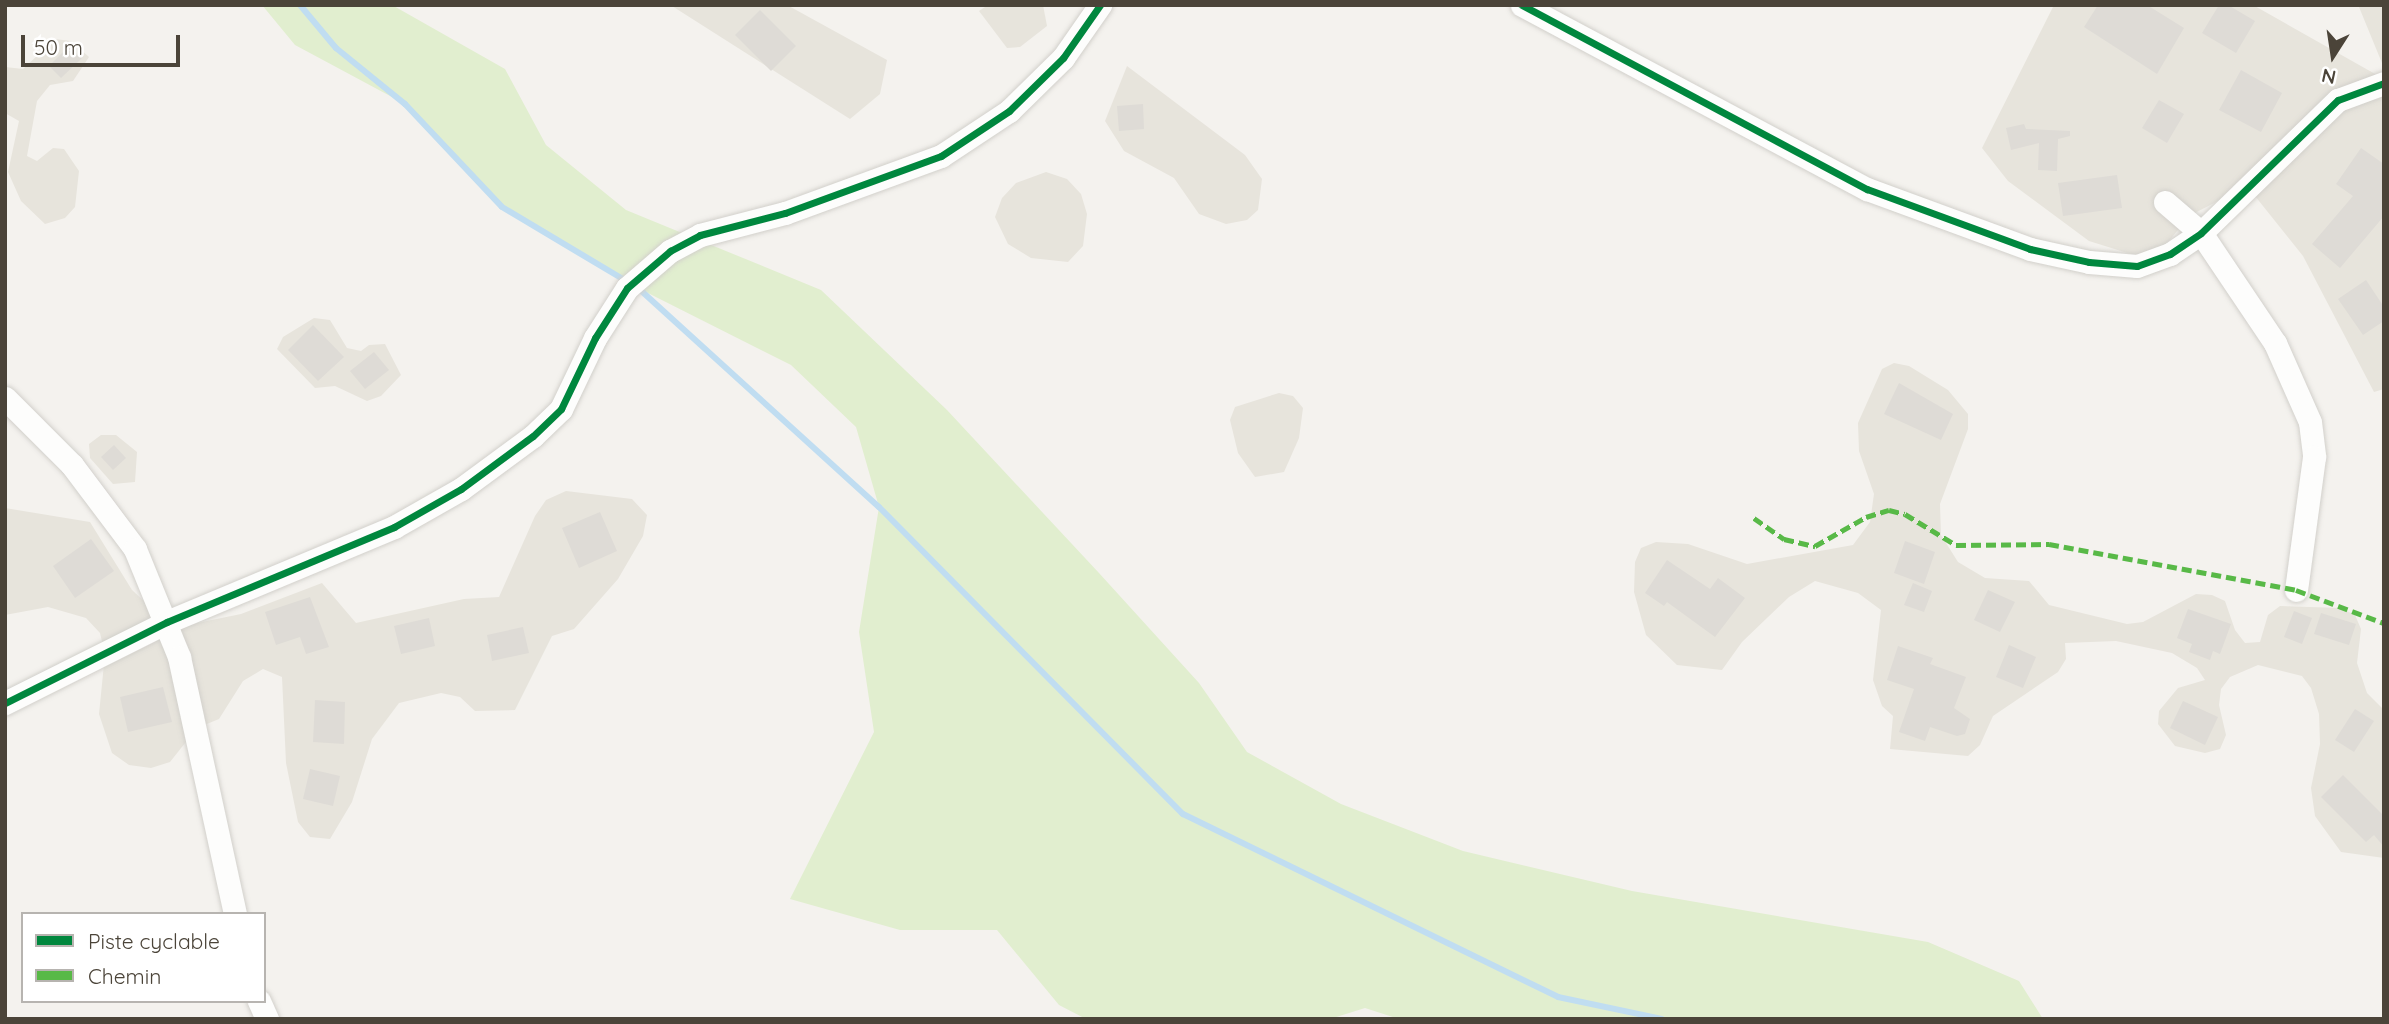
<!DOCTYPE html>
<html>
<head>
<meta charset="utf-8">
<style>
	body { margin:0 }
	#map { position:relative; width:2389px; height:1024px; overflow:hidden; background:#f4f2ee; font-family:Quicksand,sans-serif }
	div>[style] { position:absolute }
	[style*='--x'] { left:calc(var(--x)*1px); top:calc(var(--y)*1px); width:calc(var(--w)*1px); rotate:calc(var(--a)*1deg) }
	.residential>* { inset:0; background:#e7e4dc }
	.green>* { inset:0; background:#e1eecf }
	.stream>* { height:6px; margin:-3px; padding:0 3px; transform-origin:3px; border-radius:3px; background:#c0ddf1 }
	.building>* { inset:0; background:#dedbd6 }
	.roads { filter:drop-shadow(0 0 2px #d2d0cb) drop-shadow(0 0 2px #d2d0cb) }
	.minor>* { height:23px; margin:-11.5px; padding:0 11.5px; transform-origin:11.5px; border-radius:11.5px; background:#fdfdfc }
	.quiet>* { height:5px; margin-top:-2.5px; transform-origin:0; background:repeating-linear-gradient(90deg,#58b947 0 10px,transparent 0 15px) }
	.cycleway>* { height:7px; margin:-3.5px; padding:0 3.5px; transform-origin:3.5px; border-radius:3.5px; background:#00873e }
	span { translate:-50% -50%; white-space:nowrap; text-align:center; line-height:1.15; -webkit-text-stroke:6px #fff; paint-order:stroke }
	.frame { position:absolute; inset:0; border:7px solid #4b4439; pointer-events:none }
	.legend { position:absolute; left:21px; top:912px; width:245px; height:91px; box-sizing:border-box; background:#fff; border:2px solid #b7b4b0; margin:0; padding:9px 12px; list-style:none; font-size:21px; color:#4b4439 }
	.legend li { display:flex; align-items:center; gap:14px; height:35px }
	.legend b { width:35px; border:2px solid #b7b4b0 }
	.north { position:absolute; left:2298px; top:21px; width:70px; height:70px; -webkit-text-stroke:5px #fff; paint-order:stroke; rotate:192deg; font-size:19px; font-weight:700; line-height:28px; text-align:center; color:#4b4439 }
	.north::after { content:''; display:block; margin:auto; width:24px; height:32px; background:#4b4439; clip-path:polygon(50% 0,100% 100%,50% 72%,0 100%) }
	.scale { position:absolute; left:21px; top:35px; width:159px; height:32px; box-sizing:border-box; border:4px solid #4b4439; border-top:0; padding-left:9px; font-size:21px; line-height:24px; white-space:nowrap; color:#4b4439; -webkit-text-stroke:5px #fff; paint-order:stroke }
</style>
</head>
<body>
<div id="map">
	<div class="residential">
		<div style="clip-path:polygon(787px 5px,887px 60px,880px 94px,850px 119px,672px 6px)"></div>
		<div style="clip-path:polygon(988px 5px,1043px 5px,1047px 26px,1020px 47px,1007px 48px,979px 11px)"></div>
		<div style="clip-path:polygon(2054px 5px,2253px 5px,2384px 79px,2384px 389px,2374px 392px,2303px 256px,2247px 186px,2189px 216px,2153px 261px,2089px 241px,2008px 181px,1982px 148px)"></div>
		<div style="clip-path:polygon(2355px 5px,2384px 5px,2384px 68px,2359px 7px)"></div>
		<div style="clip-path:polygon(55px 39px,71px 41px,89px 57px,73px 81px,50px 85px,37px 101px,27px 156px,37px 161px,53px 148px,64px 149px,79px 171px,75px 207px,65px 218px,45px 224px,21px 201px,8px 172px,19px 121px,5px 113px,5px 67px,23px 69px)"></div>
		<div style="clip-path:polygon(1127px 66px,1245px 155px,1262px 179px,1258px 210px,1247px 220px,1226px 224px,1199px 214px,1174px 178px,1124px 151px,1105px 121px)"></div>
		<div style="clip-path:polygon(1046px 172px,1067px 179px,1081px 194px,1087px 214px,1083px 246px,1068px 262px,1031px 258px,1008px 244px,995px 217px,1002px 198px,1016px 183px)"></div>
		<div style="clip-path:polygon(314px 318px,330px 320px,347px 348px,361px 351px,369px 345px,385px 344px,401px 375px,381px 396px,367px 401px,335px 386px,315px 388px,277px 349px,283px 337px)"></div>
		<div style="clip-path:polygon(1894px 363px,1909px 366px,1948px 390px,1968px 414px,1968px 429px,1940px 504px,1941px 535px,1958px 562px,1985px 578px,2029px 581px,2049px 605px,2127px 624px,2143px 622px,2196px 594px,2212px 595px,2225px 601px,2235px 630px,2245px 643px,2260px 642px,2268px 615px,2280px 606px,2341px 608px,2355px 615px,2361px 629px,2357px 663px,2367px 693px,2384px 710px,2384px 858px,2341px 852px,2315px 816px,2311px 788px,2320px 744px,2319px 714px,2311px 688px,2302px 676px,2258px 665px,2230px 677px,2221px 689px,2219px 705px,2226px 735px,2220px 749px,2205px 753px,2175px 746px,2158px 724px,2159px 711px,2178px 688px,2205px 680px,2197px 668px,2172px 653px,2116px 641px,2065px 643px,2066px 659px,2058px 672px,1993px 716px,1980px 745px,1968px 756px,1890px 749px,1893px 716px,1882px 706px,1873px 680px,1881px 610px,1858px 593px,1815px 581px,1789px 597px,1742px 642px,1722px 670px,1677px 665px,1646px 635px,1634px 592px,1635px 562px,1641px 548px,1656px 542px,1688px 544px,1747px 564px,1853px 545px,1870px 522px,1874px 494px,1859px 451px,1858px 423px,1882px 369px)"></div>
		<div style="clip-path:polygon(1279px 393px,1293px 396px,1303px 408px,1299px 438px,1284px 472px,1255px 477px,1238px 453px,1230px 420px,1235px 407px)"></div>
		<div style="clip-path:polygon(101px 435px,116px 435px,137px 452px,135px 482px,113px 484px,90px 458px,89px 444px)"></div>
		<div style="clip-path:polygon(566px 491px,632px 499px,647px 515px,643px 536px,618px 579px,574px 629px,552px 636px,515px 710px,475px 711px,460px 697px,441px 693px,399px 703px,372px 739px,352px 802px,330px 839px,310px 837px,298px 822px,286px 763px,282px 677px,263px 669px,243px 681px,219px 719px,197px 728px,170px 762px,151px 768px,129px 765px,112px 753px,99px 714px,105px 654px,100px 633px,86px 618px,48px 607px,5px 615px,5px 508px,90px 522px,132px 590px,173px 628px,241px 614px,322px 583px,356px 623px,464px 599px,499px 597px,535px 516px,546px 500px)"></div>
	</div>
	<div class="green">
		<div style="clip-path:polygon(262px 5px,392px 5px,505px 69px,546px 145px,626px 210px,821px 290px,947px 410px,1099px 573px,1199px 683px,1247px 752px,1341px 804px,1463px 851px,1632px 891px,1928px 942px,2019px 981px,2043px 1019px,1399px 1019px,1365px 1008px,1330px 1019px,1086px 1019px,1059px 1005px,997px 930px,900px 930px,790px 899px,874px 732px,859px 632px,879px 507px,856px 427px,791px 365px,638px 288px,502px 207px,405px 104px,295px 45px)"></div>
	</div>
	<div class="stream">
		<div style="--x:300;--y:5;--w:56;--a:50.1"></div>
		<div style="--x:336;--y:48;--w:89;--a:39.1"></div>
		<div style="--x:405;--y:104;--w:141;--a:46.7"></div>
		<div style="--x:502;--y:207;--w:147;--a:30.8"></div>
		<div style="--x:637;--y:287;--w:327;--a:42.3"></div>
		<div style="--x:879;--y:507;--w:432;--a:45.3"></div>
		<div style="--x:1183;--y:814;--w:417;--a:26"></div>
		<div style="--x:1558;--y:997;--w:106;--a:11.9"></div>
	</div>
	<div class="building">
		<div style="clip-path:polygon(2098px 5px,2147px 5px,2184px 28px,2157px 74px,2084px 27px)"></div>
		<div style="clip-path:polygon(2219px 5px,2228px 5px,2255px 21px,2236px 53px,2202px 33px)"></div>
		<div style="clip-path:polygon(760px 10px,796px 46px,771px 71px,735px 35px)"></div>
		<div style="clip-path:polygon(69px 46px,82px 58px,61px 78px,49px 66px)"></div>
		<div style="clip-path:polygon(2241px 70px,2282px 93px,2261px 132px,2219px 110px)"></div>
		<div style="clip-path:polygon(2159px 100px,2184px 114px,2167px 143px,2142px 128px)"></div>
		<div style="clip-path:polygon(1143px 104px,1144px 129px,1119px 131px,1117px 106px)"></div>
		<div style="clip-path:polygon(2024px 124px,2026px 129px,2070px 131px,2070px 136px,2058px 139px,2057px 171px,2038px 170px,2039px 143px,2011px 150px,2006px 128px)"></div>
		<div style="clip-path:polygon(2361px 148px,2384px 164px,2384px 216px,2340px 268px,2312px 244px,2353px 196px,2336px 184px)"></div>
		<div style="clip-path:polygon(2117px 175px,2122px 208px,2063px 216px,2058px 183px)"></div>
		<div style="clip-path:polygon(2366px 280px,2384px 307px,2384px 321px,2363px 335px,2338px 299px)"></div>
		<div style="clip-path:polygon(313px 325px,344px 357px,318px 381px,288px 350px)"></div>
		<div style="clip-path:polygon(374px 352px,389px 370px,365px 389px,350px 371px)"></div>
		<div style="clip-path:polygon(1899px 383px,1953px 414px,1941px 440px,1884px 414px)"></div>
		<div style="clip-path:polygon(114px 445px,126px 458px,113px 470px,101px 457px)"></div>
		<div style="clip-path:polygon(600px 512px,617px 551px,579px 568px,562px 528px)"></div>
		<div style="clip-path:polygon(91px 539px,114px 571px,75px 598px,53px 566px)"></div>
		<div style="clip-path:polygon(1905px 541px,1935px 552px,1924px 584px,1894px 573px)"></div>
		<div style="clip-path:polygon(1667px 560px,1710px 589px,1718px 578px,1745px 598px,1715px 637px,1667px 602px,1664px 606px,1645px 593px)"></div>
		<div style="clip-path:polygon(1913px 583px,1932px 591px,1924px 612px,1904px 605px)"></div>
		<div style="clip-path:polygon(1988px 590px,2015px 602px,2000px 632px,1974px 620px)"></div>
		<div style="clip-path:polygon(310px 597px,329px 647px,306px 654px,300px 637px,276px 645px,265px 612px)"></div>
		<div style="clip-path:polygon(2188px 609px,2231px 624px,2220px 654px,2213px 651px,2210px 660px,2189px 652px,2192px 644px,2177px 638px)"></div>
		<div style="clip-path:polygon(2294px 611px,2312px 618px,2302px 644px,2284px 637px)"></div>
		<div style="clip-path:polygon(2321px 613px,2356px 624px,2349px 645px,2314px 634px)"></div>
		<div style="clip-path:polygon(429px 618px,435px 646px,401px 654px,394px 626px)"></div>
		<div style="clip-path:polygon(523px 627px,529px 653px,492px 661px,487px 635px)"></div>
		<div style="clip-path:polygon(2009px 645px,2036px 657px,2023px 688px,1996px 677px)"></div>
		<div style="clip-path:polygon(1898px 646px,1933px 658px,1930px 664px,1966px 677px,1954px 708px,1970px 719px,1965px 734px,1957px 736px,1930px 727px,1925px 741px,1899px 732px,1914px 689px,1887px 680px)"></div>
		<div style="clip-path:polygon(163px 687px,172px 722px,128px 732px,120px 697px)"></div>
		<div style="clip-path:polygon(315px 700px,345px 702px,344px 744px,313px 742px)"></div>
		<div style="clip-path:polygon(2183px 701px,2218px 717px,2205px 745px,2170px 728px)"></div>
		<div style="clip-path:polygon(2355px 709px,2374px 721px,2354px 752px,2335px 740px)"></div>
		<div style="clip-path:polygon(310px 769px,340px 776px,333px 806px,303px 799px)"></div>
		<div style="clip-path:polygon(2343px 775px,2384px 816px,2384px 847px,2374px 835px,2366px 842px,2321px 797px)"></div>
	</div>
	<div class="roads">
		<div class="minor">
			<div style="--x:1522;--y:5;--w:391;--a:28.1"></div>
			<div style="--x:1867;--y:189;--w:174;--a:20.2"></div>
			<div style="--x:2030;--y:249;--w:60;--a:12.4"></div>
			<div style="--x:2089;--y:262;--w:48;--a:4.8"></div>
			<div style="--x:2137;--y:266;--w:35;--a:-20"></div>
			<div style="--x:2170;--y:254;--w:37;--a:-34"></div>
			<div style="--x:2201;--y:233;--w:191;--a:-44.2"></div>
			<div style="--x:2338;--y:100;--w:49;--a:-20.3"></div>
			<div style="--x:2165;--y:202;--w:48;--a:40.7"></div>
			<div style="--x:2201;--y:233;--w:133;--a:56.1"></div>
			<div style="--x:2275;--y:343;--w:86;--a:66.1"></div>
			<div style="--x:2310;--y:422;--w:35;--a:83"></div>
			<div style="--x:2314;--y:457;--w:134;--a:97.7"></div>
			<div style="--x:5;--y:398;--w:95;--a:45"></div>
			<div style="--x:72;--y:465;--w:105;--a:53.1"></div>
			<div style="--x:135;--y:549;--w:117;--a:67.8"></div>
			<div style="--x:179;--y:657;--w:263;--a:77.7"></div>
			<div style="--x:5;--y:703;--w:181;--a:-26.6"></div>
			<div style="--x:167;--y:622;--w:246;--a:-22.7"></div>
			<div style="--x:394;--y:527;--w:77;--a:-29.6"></div>
			<div style="--x:461;--y:489;--w:89;--a:-36.4"></div>
			<div style="--x:533;--y:436;--w:39;--a:-44"></div>
			<div style="--x:561;--y:409;--w:79;--a:-64.4"></div>
			<div style="--x:595;--y:338;--w:59;--a:-57.4"></div>
			<div style="--x:627;--y:288;--w:57;--a:-40.7"></div>
			<div style="--x:670;--y:251;--w:34;--a:-28"></div>
			<div style="--x:700;--y:235;--w:88;--a:-14.5"></div>
			<div style="--x:785;--y:213;--w:166;--a:-20.1"></div>
			<div style="--x:941;--y:156;--w:82;--a:-33.5"></div>
			<div style="--x:1009;--y:111;--w:76;--a:-44.5"></div>
			<div style="--x:1063;--y:58;--w:65;--a:-55.1"></div>
			<div style="--x:259;--y:1001;--w:20;--a:66"></div>
		</div>
	</div>
	<div class="quiet">
		<div style="--x:1754;--y:518;--w:37;--a:35"></div>
		<div style="--x:1784;--y:539;--w:32;--a:13"></div>
		<div style="--x:1815;--y:546;--w:59;--a:-29.6"></div>
		<div style="--x:1866;--y:517;--w:24;--a:-17"></div>
		<div style="--x:1889;--y:510;--w:16;--a:14"></div>
		<div style="--x:1905;--y:514;--w:60;--a:31.3"></div>
		<div style="--x:1956;--y:545;--w:93;--a:-0.6"></div>
		<div style="--x:2049;--y:544;--w:251;--a:10.5"></div>
		<div style="--x:2296;--y:590;--w:94;--a:20.6"></div>
	</div>
	<div class="cycleway">
		<div style="--x:1522;--y:5;--w:391;--a:28.1"></div>
		<div style="--x:1867;--y:189;--w:174;--a:20.2"></div>
		<div style="--x:2030;--y:249;--w:60;--a:12.4"></div>
		<div style="--x:2089;--y:262;--w:48;--a:4.8"></div>
		<div style="--x:2137;--y:266;--w:35;--a:-20"></div>
		<div style="--x:2170;--y:254;--w:37;--a:-34"></div>
		<div style="--x:2201;--y:233;--w:191;--a:-44.2"></div>
		<div style="--x:2338;--y:100;--w:49;--a:-20.3"></div>
		<div style="--x:5;--y:703;--w:181;--a:-26.6"></div>
		<div style="--x:167;--y:622;--w:246;--a:-22.7"></div>
		<div style="--x:394;--y:527;--w:77;--a:-29.6"></div>
		<div style="--x:461;--y:489;--w:89;--a:-36.4"></div>
		<div style="--x:533;--y:436;--w:39;--a:-44"></div>
		<div style="--x:561;--y:409;--w:79;--a:-64.4"></div>
		<div style="--x:595;--y:338;--w:59;--a:-57.4"></div>
		<div style="--x:627;--y:288;--w:57;--a:-40.7"></div>
		<div style="--x:670;--y:251;--w:34;--a:-28"></div>
		<div style="--x:700;--y:235;--w:88;--a:-14.5"></div>
		<div style="--x:785;--y:213;--w:166;--a:-20.1"></div>
		<div style="--x:941;--y:156;--w:82;--a:-33.5"></div>
		<div style="--x:1009;--y:111;--w:76;--a:-44.5"></div>
		<div style="--x:1063;--y:58;--w:65;--a:-55.1"></div>
	</div>
	<div class="frame"></div>
	<ul class="legend">
	<li><b style="height:9px;background:#00873e"></b>Piste cyclable</li>
	<li><b style="height:9px;background:#58b947"></b>Chemin</li>
	</ul>
	<div class="north">N</div>
	<div class="scale">50 m</div>
</div>
</body>
</html>
